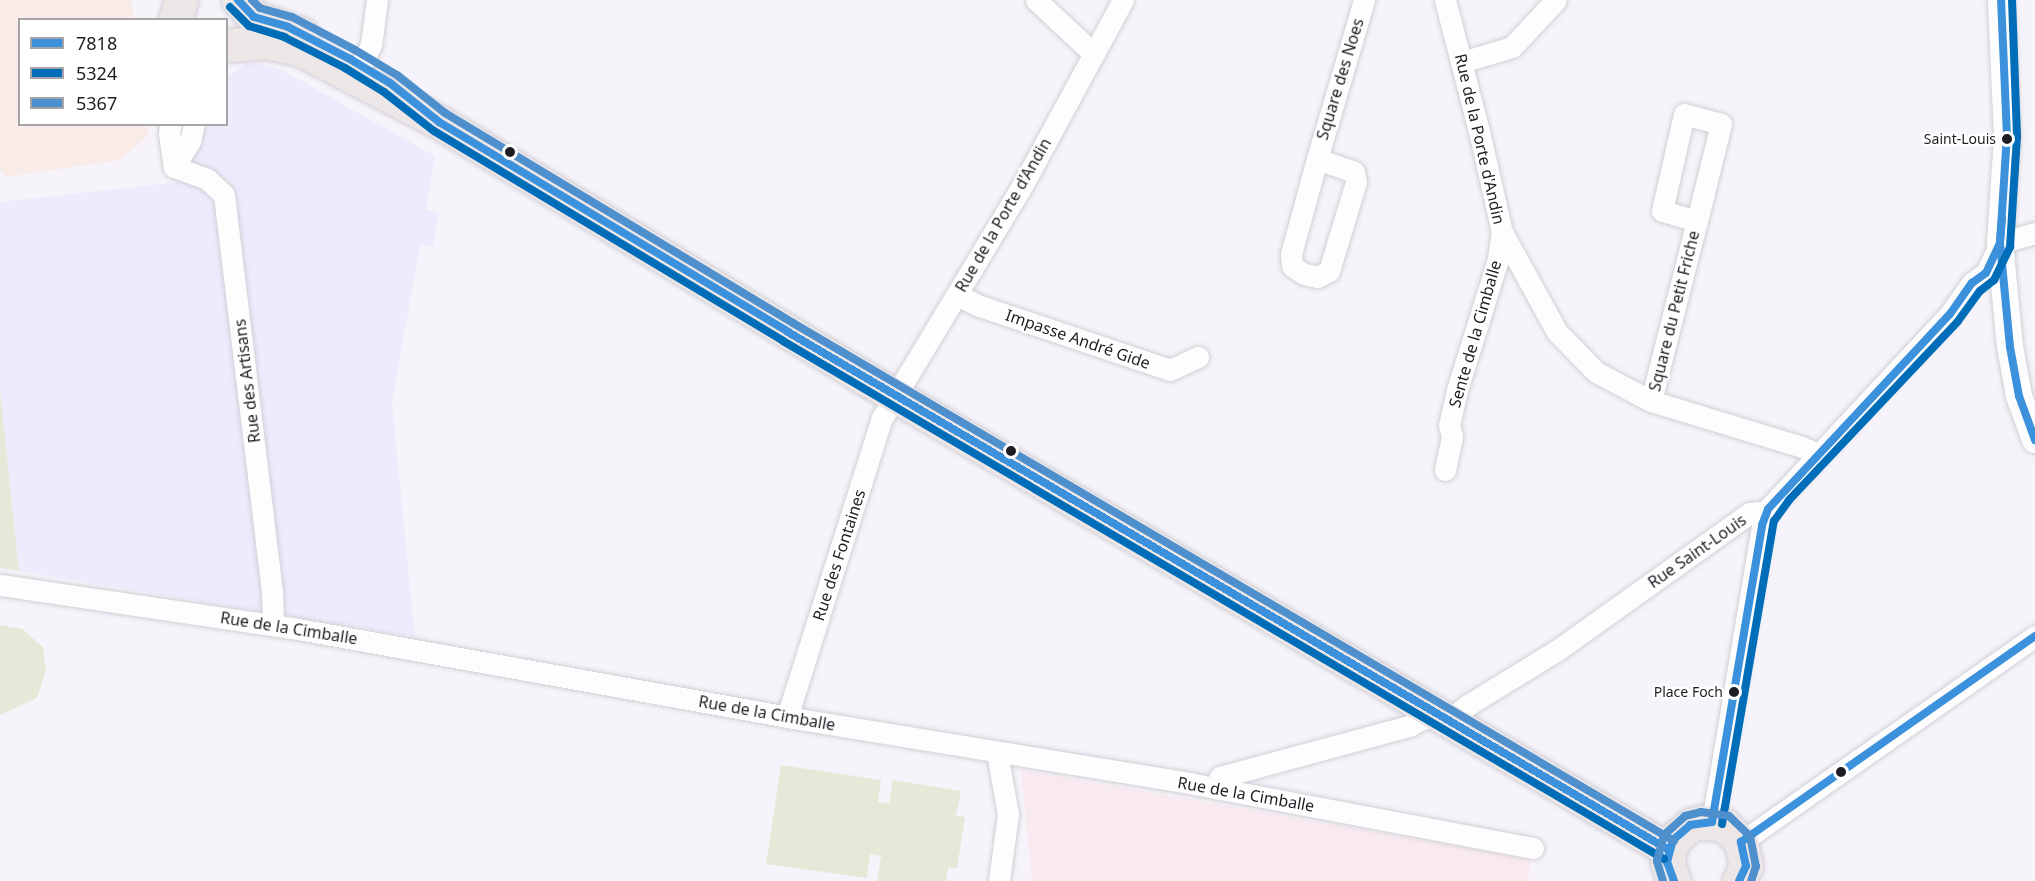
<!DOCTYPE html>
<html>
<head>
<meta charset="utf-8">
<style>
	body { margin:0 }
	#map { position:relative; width:2035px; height:881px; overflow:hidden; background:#f6f4fa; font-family:"Noto Sans",sans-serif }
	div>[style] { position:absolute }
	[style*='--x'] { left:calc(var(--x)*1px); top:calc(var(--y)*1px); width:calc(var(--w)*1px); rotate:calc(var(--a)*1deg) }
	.commercial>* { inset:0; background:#f9ebe7 }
	.built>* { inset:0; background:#efeafc }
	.education>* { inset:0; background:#f9eaf0 }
	.green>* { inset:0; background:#e7e8d8 }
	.roads { filter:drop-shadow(0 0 2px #d1cfd6) drop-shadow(0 0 2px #d1cfd6) }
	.minor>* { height:21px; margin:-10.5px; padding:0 10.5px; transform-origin:10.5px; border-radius:10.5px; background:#fefdfe }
	.tertiary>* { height:26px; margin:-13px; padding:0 13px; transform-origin:13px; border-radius:13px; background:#fefdfe }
	.primary>* { height:33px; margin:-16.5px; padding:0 16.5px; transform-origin:16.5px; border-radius:16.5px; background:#ede6e7 }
	.bus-1>* { height:8px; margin:-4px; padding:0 4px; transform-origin:4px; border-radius:4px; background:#3c91dc }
	.bus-2>* { height:8px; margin:-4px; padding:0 4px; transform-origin:4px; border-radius:4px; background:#006db8 }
	.bus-3>* { height:8px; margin:-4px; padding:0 4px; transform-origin:4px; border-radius:4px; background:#4d90cd }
	.dots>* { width:16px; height:16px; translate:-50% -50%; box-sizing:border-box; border:3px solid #fff; border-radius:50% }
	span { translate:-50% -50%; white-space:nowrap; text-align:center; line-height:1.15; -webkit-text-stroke:4.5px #fff; paint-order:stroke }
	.bus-label { font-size:14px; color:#1f1d24 }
	.right { translate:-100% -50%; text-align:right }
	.street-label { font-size:16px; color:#1f1d24 }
	.legend { position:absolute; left:18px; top:18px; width:210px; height:108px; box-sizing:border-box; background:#fff; border:2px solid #a5a5a7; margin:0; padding:8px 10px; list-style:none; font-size:18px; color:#1f1d24 }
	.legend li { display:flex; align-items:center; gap:12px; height:30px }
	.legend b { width:30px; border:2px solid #a5a5a7 }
</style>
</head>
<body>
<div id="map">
	<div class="commercial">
		<div style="clip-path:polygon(0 0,131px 0,134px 19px,20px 20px,20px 124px,148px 125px,149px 135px,120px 160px,6px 177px,0 170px)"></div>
	</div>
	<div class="built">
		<div style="clip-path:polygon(249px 62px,278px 68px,435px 156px,426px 210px,439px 212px,433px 247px,420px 245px,392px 403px,415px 637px,19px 571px,0 390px,0 202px,179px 182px,207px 125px,226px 124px,227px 77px)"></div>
	</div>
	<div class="education">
		<div style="clip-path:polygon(1021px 770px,1531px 859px,1528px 881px,1032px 881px)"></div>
	</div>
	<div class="green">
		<div style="clip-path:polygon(0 390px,19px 571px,0 568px)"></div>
		<div style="clip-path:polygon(0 625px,22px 629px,43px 647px,46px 670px,37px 698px,0 715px)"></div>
		<div style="clip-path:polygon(781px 765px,881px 780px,878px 802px,889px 804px,893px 780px,961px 791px,956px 816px,965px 817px,957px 868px,948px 867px,946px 881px,877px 881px,881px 856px,870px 854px,867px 878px,766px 864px)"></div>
	</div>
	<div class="roads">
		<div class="minor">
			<div style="--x:1036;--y:0;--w:79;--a:43"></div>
			<div style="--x:1445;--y:0;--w:135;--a:75.5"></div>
			<div style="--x:1479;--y:131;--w:104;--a:77.2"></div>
			<div style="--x:1502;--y:232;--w:114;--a:61.2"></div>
			<div style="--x:1557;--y:332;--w:56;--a:45.7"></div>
			<div style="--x:1596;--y:372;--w:62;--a:27.8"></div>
			<div style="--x:1651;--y:401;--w:158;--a:16.9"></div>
			<div style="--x:1802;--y:447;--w:17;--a:24"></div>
			<div style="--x:1462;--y:62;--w:52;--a:-16.7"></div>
			<div style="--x:1512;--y:47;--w:64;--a:-46.9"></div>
			<div style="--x:361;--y:66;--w:23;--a:-65"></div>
			<div style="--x:371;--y:45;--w:45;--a:-82.4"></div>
			<div style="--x:171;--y:124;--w:9;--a:103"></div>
			<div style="--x:169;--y:133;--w:34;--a:82"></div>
			<div style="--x:174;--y:167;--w:31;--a:-58"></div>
			<div style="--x:190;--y:141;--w:17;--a:-77"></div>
			<div style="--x:1317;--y:159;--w:39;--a:19"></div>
			<div style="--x:1354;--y:172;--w:10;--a:79"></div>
			<div style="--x:1356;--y:182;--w:93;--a:106.9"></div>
			<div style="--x:1329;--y:271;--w:13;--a:153"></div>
			<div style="--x:1317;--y:277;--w:13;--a:-167"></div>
			<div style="--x:1304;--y:274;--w:14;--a:-146"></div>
			<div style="--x:1292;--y:266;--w:12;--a:-95"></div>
			<div style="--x:1291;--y:254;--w:98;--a:-74.7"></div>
			<div style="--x:1317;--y:159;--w:166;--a:-73.5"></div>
			<div style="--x:174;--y:167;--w:35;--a:20"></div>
			<div style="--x:207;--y:179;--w:23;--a:43"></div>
			<div style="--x:224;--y:195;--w:399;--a:83.1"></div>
			<div style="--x:272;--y:591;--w:34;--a:88"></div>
			<div style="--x:957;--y:295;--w:25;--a:26"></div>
			<div style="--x:980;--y:306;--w:200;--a:18.6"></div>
			<div style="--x:1170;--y:370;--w:31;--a:-25"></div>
			<div style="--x:1651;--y:401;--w:186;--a:-75.7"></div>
			<div style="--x:1697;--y:221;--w:100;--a:-76.1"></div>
			<div style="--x:1721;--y:124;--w:38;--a:-165"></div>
			<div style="--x:1684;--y:114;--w:99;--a:102.8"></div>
			<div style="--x:1662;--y:211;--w:36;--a:16"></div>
			<div style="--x:1445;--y:470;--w:35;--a:-78"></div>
			<div style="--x:1452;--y:436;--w:11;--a:-105"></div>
			<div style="--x:1449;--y:425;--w:36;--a:-77"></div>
			<div style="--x:1457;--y:390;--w:137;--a:-72.6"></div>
			<div style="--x:1498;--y:259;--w:27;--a:-82"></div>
			<div style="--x:0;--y:585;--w:301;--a:8.4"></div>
			<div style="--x:298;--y:629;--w:509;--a:10.18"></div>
			<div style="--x:799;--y:719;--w:400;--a:9.3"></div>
			<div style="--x:1194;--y:784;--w:345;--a:10.7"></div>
			<div style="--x:787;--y:717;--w:314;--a:-72.4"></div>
			<div style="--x:882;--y:418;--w:271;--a:-58.9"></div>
			<div style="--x:1022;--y:186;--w:212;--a:-61.5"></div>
			<div style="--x:1448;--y:720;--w:25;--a:-37"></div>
			<div style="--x:1468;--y:705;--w:107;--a:-31.6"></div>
			<div style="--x:1559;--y:649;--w:234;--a:-35.5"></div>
			<div style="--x:1750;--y:513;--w:7;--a:-8"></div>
			<div style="--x:1757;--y:512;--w:9;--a:36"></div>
			<div style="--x:997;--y:753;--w:62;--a:79.8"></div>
			<div style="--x:1008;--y:814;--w:68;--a:97.7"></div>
			<div style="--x:1218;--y:789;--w:12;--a:-81"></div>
			<div style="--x:1220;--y:777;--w:196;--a:-15.1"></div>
			<div style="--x:1409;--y:726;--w:30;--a:-27"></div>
			<div style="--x:1712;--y:822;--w:301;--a:-80.4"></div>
			<div style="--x:1762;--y:525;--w:17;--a:-69"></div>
			<div style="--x:1768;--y:509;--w:267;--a:-47"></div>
			<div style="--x:1950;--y:314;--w:38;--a:-55"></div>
			<div style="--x:1972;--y:283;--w:17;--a:-36"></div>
			<div style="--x:1986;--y:273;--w:33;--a:-65"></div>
			<div style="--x:2000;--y:243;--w:36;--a:-16"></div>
			<div style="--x:1741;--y:842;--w:359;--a:-35"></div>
		</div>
		<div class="tertiary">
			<div style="--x:2001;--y:0;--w:136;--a:87.5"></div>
			<div style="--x:2007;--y:136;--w:107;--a:93.7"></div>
			<div style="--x:2000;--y:243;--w:104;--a:84.5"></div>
			<div style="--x:2010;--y:347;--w:50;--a:79.6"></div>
			<div style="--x:2019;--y:396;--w:47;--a:70"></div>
		</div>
		<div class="primary">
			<div style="--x:238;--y:0;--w:23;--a:47"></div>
			<div style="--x:254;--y:17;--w:51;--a:19.5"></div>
			<div style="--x:175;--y:20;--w:21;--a:-73"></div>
			<div style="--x:232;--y:45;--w:34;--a:-5"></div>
			<div style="--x:266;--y:42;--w:35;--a:12"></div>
			<div style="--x:300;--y:49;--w:157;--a:27.7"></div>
			<div style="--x:439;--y:122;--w:495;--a:31"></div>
			<div style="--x:863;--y:377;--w:935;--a:30.41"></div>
			<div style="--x:1674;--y:881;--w:20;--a:-110"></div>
			<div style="--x:1667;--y:862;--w:23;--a:-75"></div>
			<div style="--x:1673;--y:840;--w:23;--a:-41"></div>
			<div style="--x:1690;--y:825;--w:11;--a:-15"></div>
			<div style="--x:1701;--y:822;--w:23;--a:7"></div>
			<div style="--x:1724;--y:825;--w:24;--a:45"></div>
			<div style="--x:1741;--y:842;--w:25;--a:78"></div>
			<div style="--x:1746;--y:866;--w:17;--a:115"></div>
		</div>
	</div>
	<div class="bus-1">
		<div style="--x:238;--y:0;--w:23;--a:47"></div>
		<div style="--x:254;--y:17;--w:35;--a:16"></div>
		<div style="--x:288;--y:27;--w:70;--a:27.3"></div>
		<div style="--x:350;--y:59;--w:47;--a:31"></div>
		<div style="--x:390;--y:83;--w:63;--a:38.5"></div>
		<div style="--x:439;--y:122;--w:407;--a:31"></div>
		<div style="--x:788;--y:332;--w:1022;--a:30.45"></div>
		<div style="--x:2002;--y:219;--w:24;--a:95"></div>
		<div style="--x:2000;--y:243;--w:104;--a:84.5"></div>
		<div style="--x:2010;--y:347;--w:50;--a:79.6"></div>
		<div style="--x:2019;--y:396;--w:47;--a:70"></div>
		<div style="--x:1674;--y:881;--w:20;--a:-110"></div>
		<div style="--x:1667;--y:862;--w:23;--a:-75"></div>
		<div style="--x:1673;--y:840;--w:23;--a:-41"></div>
		<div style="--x:1690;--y:825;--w:22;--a:-8"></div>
		<div style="--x:1712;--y:822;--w:301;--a:-80.4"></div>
		<div style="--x:1762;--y:525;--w:17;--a:-69"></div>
		<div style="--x:1768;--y:509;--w:267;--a:-47"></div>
		<div style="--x:1950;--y:314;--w:38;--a:-55"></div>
		<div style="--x:1972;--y:283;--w:17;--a:-36"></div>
		<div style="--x:1986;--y:273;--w:33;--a:-65"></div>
		<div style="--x:2000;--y:243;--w:107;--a:-86.3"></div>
		<div style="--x:2007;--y:136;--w:136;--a:-92.5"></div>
		<div style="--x:1739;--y:881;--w:17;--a:-65"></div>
		<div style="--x:1746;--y:866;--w:25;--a:-102"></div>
		<div style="--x:1741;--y:842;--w:359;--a:-35"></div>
	</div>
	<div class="bus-2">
		<div style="--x:230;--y:7;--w:27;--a:45"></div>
		<div style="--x:249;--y:26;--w:37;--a:17"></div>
		<div style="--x:284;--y:37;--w:68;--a:26.9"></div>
		<div style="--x:345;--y:68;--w:46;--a:31.6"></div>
		<div style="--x:384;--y:92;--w:63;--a:38"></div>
		<div style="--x:434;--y:131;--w:407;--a:31"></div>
		<div style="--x:783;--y:341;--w:1022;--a:30.45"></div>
		<div style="--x:1722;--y:824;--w:307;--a:-80.3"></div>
		<div style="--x:1774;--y:521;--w:26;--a:-54"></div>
		<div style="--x:1789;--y:500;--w:246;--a:-46.6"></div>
		<div style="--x:1958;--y:321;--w:37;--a:-54"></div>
		<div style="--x:1980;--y:291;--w:18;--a:-38"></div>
		<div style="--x:1994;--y:280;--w:37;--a:-64"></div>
		<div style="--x:2010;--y:247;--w:111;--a:-86.4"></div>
		<div style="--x:2017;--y:136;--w:136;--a:-92.1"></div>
	</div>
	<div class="bus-3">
		<div style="--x:252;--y:0;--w:11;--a:45"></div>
		<div style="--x:260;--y:8;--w:33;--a:16"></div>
		<div style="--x:292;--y:17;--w:71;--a:27.6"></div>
		<div style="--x:355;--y:50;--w:49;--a:30.8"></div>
		<div style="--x:397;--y:75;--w:61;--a:38.4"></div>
		<div style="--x:445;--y:113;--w:406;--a:31.1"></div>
		<div style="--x:793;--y:323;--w:1022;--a:30.45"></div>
		<div style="--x:1663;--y:881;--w:21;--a:-107"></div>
		<div style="--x:1657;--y:861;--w:27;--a:-75"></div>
		<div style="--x:1664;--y:835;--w:28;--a:-42"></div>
		<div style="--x:1685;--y:816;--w:16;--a:-14"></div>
		<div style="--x:1701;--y:812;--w:28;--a:8"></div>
		<div style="--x:1729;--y:816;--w:29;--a:44"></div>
		<div style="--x:1750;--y:836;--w:31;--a:79"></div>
		<div style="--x:1756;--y:866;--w:16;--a:108"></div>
	</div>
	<div class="dots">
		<div style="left:2007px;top:139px;background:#1f1d24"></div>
		<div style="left:510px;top:152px;background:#1f1d24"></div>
		<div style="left:1011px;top:451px;background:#1f1d24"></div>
		<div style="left:1734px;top:692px;background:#1f1d24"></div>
		<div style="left:1841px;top:772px;background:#1f1d24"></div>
	</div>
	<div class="bus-label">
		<span class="right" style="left:1996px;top:139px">Saint-Louis</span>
		<span class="right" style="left:1723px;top:692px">Place Foch</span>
	</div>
	<div class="street-label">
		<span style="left:1340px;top:79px;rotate:-73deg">Square des Noes</span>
		<span style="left:1480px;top:139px;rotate:77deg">Rue de la Porte d'Andin</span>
		<span style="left:1003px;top:215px;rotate:-60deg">Rue de la Porte d'Andin</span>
		<span style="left:1674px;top:311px;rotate:-76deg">Square du Petit Friche</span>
		<span style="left:1475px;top:334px;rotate:-74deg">Sente de la Cimballe</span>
		<span style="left:1078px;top:339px;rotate:19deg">Impasse André Gide</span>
		<span style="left:247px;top:381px;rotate:-97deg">Rue des Artisans</span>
		<span style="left:1697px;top:551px;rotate:-35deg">Rue Saint-Louis</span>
		<span style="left:839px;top:555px;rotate:-72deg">Rue des Fontaines</span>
		<span style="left:289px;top:628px;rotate:9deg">Rue de la Cimballe</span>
		<span style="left:767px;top:713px;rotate:10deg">Rue de la Cimballe</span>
		<span style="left:1246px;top:794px;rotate:10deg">Rue de la Cimballe</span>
	</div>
	<ul class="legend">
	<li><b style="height:8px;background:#3c91dc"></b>7818</li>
	<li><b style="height:8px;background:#006db8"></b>5324</li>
	<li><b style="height:8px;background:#4d90cd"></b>5367</li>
	</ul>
</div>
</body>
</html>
